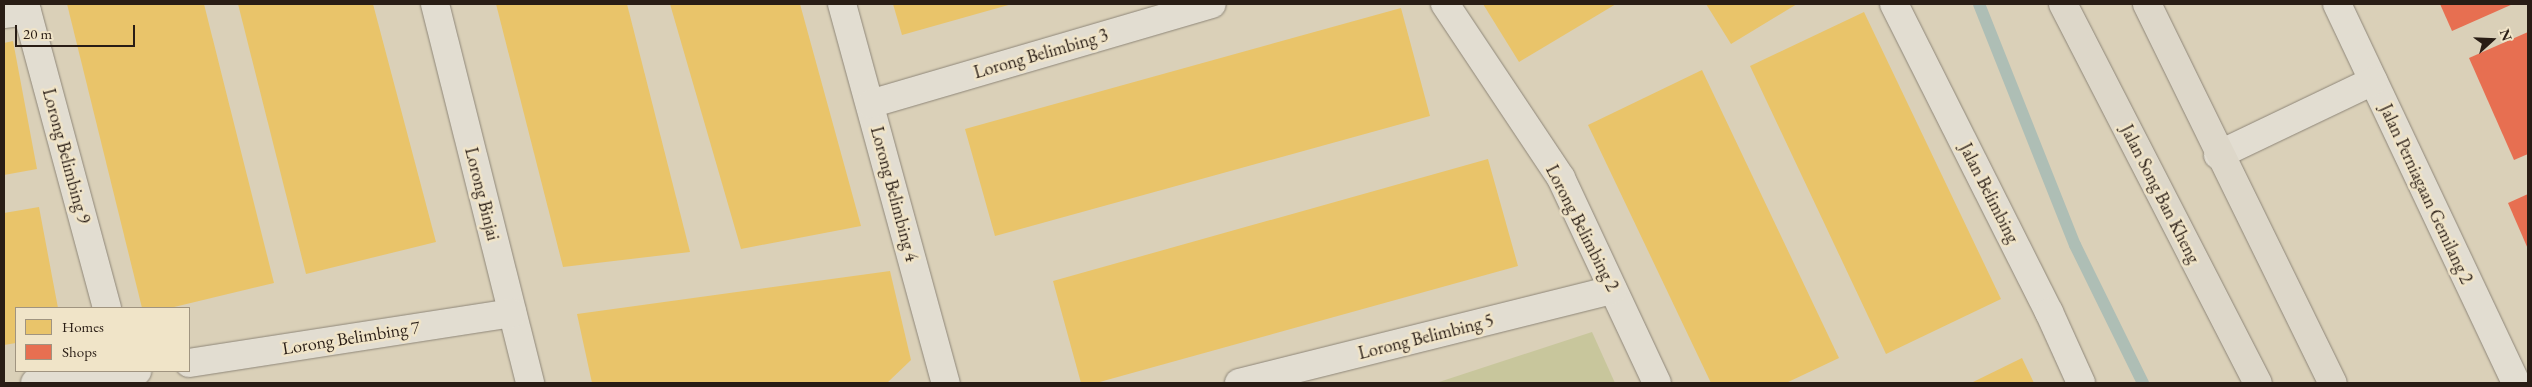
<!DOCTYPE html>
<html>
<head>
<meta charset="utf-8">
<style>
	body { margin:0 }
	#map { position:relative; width:2532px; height:387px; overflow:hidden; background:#dad0b8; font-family:"EB Garamond",serif }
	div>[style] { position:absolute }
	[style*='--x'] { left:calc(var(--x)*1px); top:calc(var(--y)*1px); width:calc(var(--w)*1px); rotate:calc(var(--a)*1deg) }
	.green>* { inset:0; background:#c8c69c }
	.homes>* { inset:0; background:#e9c46a }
	.shops>* { inset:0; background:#e76f51 }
	.stream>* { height:12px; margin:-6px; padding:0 6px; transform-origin:6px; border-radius:6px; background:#aebeb5 }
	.roads { filter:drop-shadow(0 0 1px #8e8678) drop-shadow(0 0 1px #8e8678) }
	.minor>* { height:28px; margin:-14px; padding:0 14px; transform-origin:14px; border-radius:14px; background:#e2ddd1 }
	.primary>* { height:28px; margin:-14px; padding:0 14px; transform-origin:14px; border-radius:14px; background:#ddd7c9 }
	span { translate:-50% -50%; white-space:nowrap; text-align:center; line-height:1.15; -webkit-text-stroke:5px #f0e4c8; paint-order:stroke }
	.street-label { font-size:18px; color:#291d15 }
	.frame { position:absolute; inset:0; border:5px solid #291d15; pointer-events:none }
	.legend { position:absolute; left:15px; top:307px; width:175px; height:65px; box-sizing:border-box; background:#f0e4c8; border:1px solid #a09480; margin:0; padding:6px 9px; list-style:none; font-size:15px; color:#291d15 }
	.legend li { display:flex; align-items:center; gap:10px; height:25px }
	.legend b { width:25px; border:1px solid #a09480 }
	.north { position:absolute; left:2467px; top:15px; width:50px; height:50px; -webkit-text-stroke:4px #f0e4c8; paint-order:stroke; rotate:70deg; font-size:14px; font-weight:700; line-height:20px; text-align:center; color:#291d15 }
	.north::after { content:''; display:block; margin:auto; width:18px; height:22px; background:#291d15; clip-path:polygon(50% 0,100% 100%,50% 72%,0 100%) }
	.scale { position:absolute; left:15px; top:25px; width:120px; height:22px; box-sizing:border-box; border:2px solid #291d15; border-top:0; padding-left:6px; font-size:15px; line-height:18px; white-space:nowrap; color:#291d15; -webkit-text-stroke:4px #f0e4c8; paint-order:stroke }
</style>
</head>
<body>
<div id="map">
	<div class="green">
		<div style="clip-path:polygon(1592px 332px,1615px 383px,1436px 383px)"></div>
	</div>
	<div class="homes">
		<div style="clip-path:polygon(67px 4px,204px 4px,274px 283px,170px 308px,142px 308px)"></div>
		<div style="clip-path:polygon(238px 4px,373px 4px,436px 242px,306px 274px)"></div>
		<div style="clip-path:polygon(496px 4px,627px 4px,690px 252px,563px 267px)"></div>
		<div style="clip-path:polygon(670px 4px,800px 4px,861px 226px,741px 249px)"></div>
		<div style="clip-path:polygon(893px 4px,1012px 4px,902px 35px)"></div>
		<div style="clip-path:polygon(1483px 4px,1616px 4px,1519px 62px)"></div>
		<div style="clip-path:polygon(1706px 4px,1797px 4px,1731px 44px)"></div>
		<div style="clip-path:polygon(1401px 8px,1430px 116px,995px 236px,965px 129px)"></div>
		<div style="clip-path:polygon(1864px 12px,2001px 299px,1886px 354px,1750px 66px)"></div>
		<div style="clip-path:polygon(13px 41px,37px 169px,4px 175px,4px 43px)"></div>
		<div style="clip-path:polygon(1702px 70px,1839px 358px,1786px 383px,1711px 383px,1588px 125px)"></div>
		<div style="clip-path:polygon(1488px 159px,1518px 266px,1096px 383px,1081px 383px,1053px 281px)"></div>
		<div style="clip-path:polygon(39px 207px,58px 308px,16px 308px,16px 343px,4px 345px,4px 213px)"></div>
		<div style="clip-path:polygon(890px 271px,911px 360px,887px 383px,592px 383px,577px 314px)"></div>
		<div style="clip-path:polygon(2022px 358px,2034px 383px,1971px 383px)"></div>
	</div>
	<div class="shops">
		<div style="clip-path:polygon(2440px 4px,2513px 4px,2452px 31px)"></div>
		<div style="clip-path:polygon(2528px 32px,2528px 154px,2514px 160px,2469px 58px)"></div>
		<div style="clip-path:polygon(2528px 194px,2528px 249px,2508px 203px)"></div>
	</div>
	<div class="stream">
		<div style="--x:1979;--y:4;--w:259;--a:68.3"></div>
		<div style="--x:2075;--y:245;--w:154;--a:63.8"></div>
	</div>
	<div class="roads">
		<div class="minor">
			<div style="--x:25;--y:4;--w:315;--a:74.9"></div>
			<div style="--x:435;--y:4;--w:391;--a:75.9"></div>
			<div style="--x:842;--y:4;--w:393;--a:74.7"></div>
			<div style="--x:1445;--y:4;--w:209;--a:56.3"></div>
			<div style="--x:1561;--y:178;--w:226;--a:64.9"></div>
			<div style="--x:1894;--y:4;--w:345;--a:63.3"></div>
			<div style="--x:2049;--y:312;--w:78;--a:65.7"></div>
			<div style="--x:2337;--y:4;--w:419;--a:64.7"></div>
			<div style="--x:4;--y:14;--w:23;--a:-7"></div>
			<div style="--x:870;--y:104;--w:356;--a:-16.3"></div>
			<div style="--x:2218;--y:155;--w:172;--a:-25.5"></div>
			<div style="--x:189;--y:363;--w:327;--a:-8.8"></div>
			<div style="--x:35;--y:383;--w:103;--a:-6.7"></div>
			<div style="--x:1239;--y:383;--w:385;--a:-14"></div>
		</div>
		<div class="primary">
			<div style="--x:2063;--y:4;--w:426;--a:62.8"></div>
			<div style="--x:2147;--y:4;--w:422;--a:63.9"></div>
		</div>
	</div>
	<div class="street-label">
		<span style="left:1041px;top:54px;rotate:-16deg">Lorong Belimbing 3</span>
		<span style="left:66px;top:156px;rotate:75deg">Lorong Belimbing 9</span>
		<span style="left:1989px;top:193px;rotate:63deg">Jalan Belimbing</span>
		<span style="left:482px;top:194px;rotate:76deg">Lorong Binjai</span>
		<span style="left:894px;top:194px;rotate:75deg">Lorong Belimbing 4</span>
		<span style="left:2160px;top:194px;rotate:63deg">Jalan Song Ban Kheng</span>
		<span style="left:2426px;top:194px;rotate:65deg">Jalan Perniagaan Gemilang 2</span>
		<span style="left:1582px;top:228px;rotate:63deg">Lorong Belimbing 2</span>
		<span style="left:1426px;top:337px;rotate:-14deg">Lorong Belimbing 5</span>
		<span style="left:351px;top:338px;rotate:-9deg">Lorong Belimbing 7</span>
	</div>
	<div class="frame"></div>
	<ul class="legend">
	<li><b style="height:14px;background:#e9c46a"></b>Homes</li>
	<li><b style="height:14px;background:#e76f51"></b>Shops</li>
	</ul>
	<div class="north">N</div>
	<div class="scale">20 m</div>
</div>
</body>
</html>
